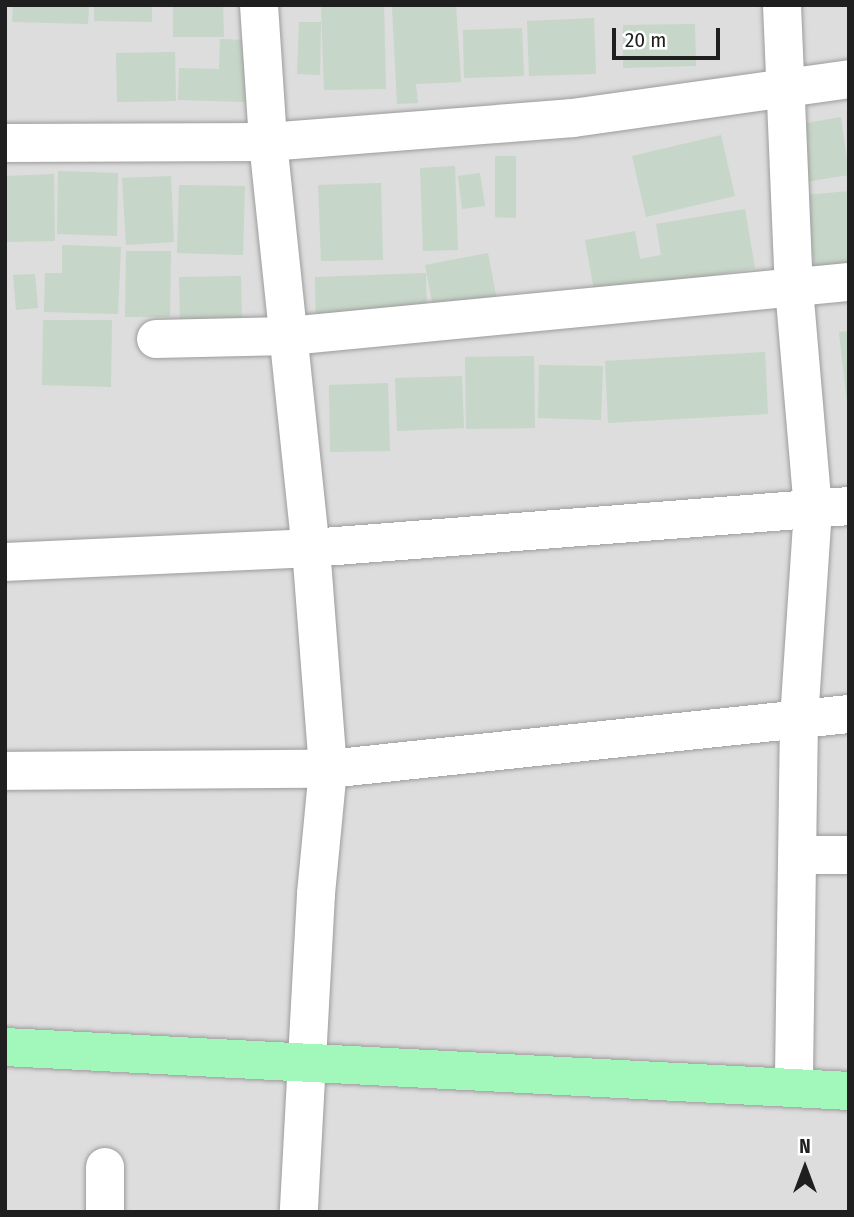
<!DOCTYPE html>
<html>
<head>
<meta charset="utf-8">
<style>
	body { margin:0 }
	#map { position:relative; width:854px; height:1217px; overflow:hidden; background:#e5efe9; font-family:"Fira Sans Condensed",sans-serif }
	div>[style] { position:absolute }
	[style*='--x'] { left:calc(var(--x)*1px); top:calc(var(--y)*1px); width:calc(var(--w)*1px); rotate:calc(var(--a)*1deg) }
	.residential>* { inset:0; background:#dcdddc }
	.building>* { inset:0; background:#c6d6c8 }
	.roads { filter:drop-shadow(0 0 2px #9c9c9c) drop-shadow(0 0 2px #9c9c9c) }
	.minor>* { height:38px; margin:-19px; padding:0 19px; transform-origin:19px; border-radius:19px; background:#fff }
	.major>* { height:38px; margin:-19px; padding:0 19px; transform-origin:19px; border-radius:19px; background:#a1f8ba }
	span { translate:-50% -50%; white-space:nowrap; text-align:center; line-height:1.15; -webkit-text-stroke:6px #fff; paint-order:stroke }
	.frame { position:absolute; inset:0; border:7px solid #1f1f1f; pointer-events:none }
	.north { position:absolute; left:770px; top:1133px; width:70px; height:70px; -webkit-text-stroke:5px #fff; paint-order:stroke; rotate:0deg; font-size:19px; font-weight:700; line-height:28px; text-align:center; color:#1f1f1f }
	.north::after { content:''; display:block; margin:auto; width:24px; height:32px; background:#1f1f1f; clip-path:polygon(50% 0,100% 100%,50% 72%,0 100%) }
	.scale { position:absolute; left:612px; top:28px; width:108px; height:32px; box-sizing:border-box; border:4px solid #1f1f1f; border-top:0; padding-left:9px; font-size:21px; line-height:24px; white-space:nowrap; color:#1f1f1f; -webkit-text-stroke:5px #fff; paint-order:stroke }
</style>
</head>
<body>
<div id="map">
	<div class="residential">
		<div style="clip-path:polygon(5px 5px,849px 5px,849px 1212px,5px 1212px)"></div>
	</div>
	<div class="building">
		<div style="clip-path:polygon(13px 5px,89px 5px,88px 24px,12px 22px)"></div>
		<div style="clip-path:polygon(94px 5px,152px 5px,152px 22px,94px 21px)"></div>
		<div style="clip-path:polygon(173px 5px,223px 5px,224px 37px,173px 37px)"></div>
		<div style="clip-path:polygon(321px 5px,384px 5px,386px 89px,324px 90px)"></div>
		<div style="clip-path:polygon(392px 5px,456px 5px,461px 82px,416px 84px,418px 103px,397px 104px)"></div>
		<div style="clip-path:polygon(594px 18px,596px 74px,529px 76px,527px 21px)"></div>
		<div style="clip-path:polygon(299px 22px,321px 22px,320px 75px,297px 74px)"></div>
		<div style="clip-path:polygon(695px 24px,696px 66px,623px 68px,623px 25px)"></div>
		<div style="clip-path:polygon(522px 28px,524px 76px,464px 78px,463px 30px)"></div>
		<div style="clip-path:polygon(220px 39px,246px 40px,245px 102px,178px 100px,179px 68px,219px 69px)"></div>
		<div style="clip-path:polygon(175px 52px,176px 101px,117px 102px,116px 53px)"></div>
		<div style="clip-path:polygon(841px 117px,849px 175px,805px 182px,796px 125px)"></div>
		<div style="clip-path:polygon(721px 135px,735px 196px,646px 217px,632px 156px)"></div>
		<div style="clip-path:polygon(495px 156px,516px 156px,516px 218px,495px 217px)"></div>
		<div style="clip-path:polygon(455px 166px,458px 250px,423px 251px,420px 168px)"></div>
		<div style="clip-path:polygon(58px 171px,118px 173px,117px 236px,57px 234px)"></div>
		<div style="clip-path:polygon(480px 173px,485px 206px,462px 209px,458px 176px)"></div>
		<div style="clip-path:polygon(54px 174px,55px 241px,6px 242px,5px 176px)"></div>
		<div style="clip-path:polygon(171px 176px,174px 242px,126px 245px,122px 178px)"></div>
		<div style="clip-path:polygon(381px 183px,383px 260px,321px 261px,318px 185px)"></div>
		<div style="clip-path:polygon(179px 185px,245px 186px,243px 255px,177px 253px)"></div>
		<div style="clip-path:polygon(849px 191px,849px 263px,814px 267px,806px 195px)"></div>
		<div style="clip-path:polygon(745px 209px,755px 268px,595px 296px,585px 240px,635px 231px,640px 259px,661px 255px,656px 224px)"></div>
		<div style="clip-path:polygon(62px 245px,121px 247px,118px 314px,44px 312px,45px 273px,62px 273px)"></div>
		<div style="clip-path:polygon(126px 251px,171px 251px,170px 317px,125px 317px)"></div>
		<div style="clip-path:polygon(488px 253px,497px 300px,434px 312px,425px 265px)"></div>
		<div style="clip-path:polygon(426px 273px,427px 317px,316px 340px,315px 277px)"></div>
		<div style="clip-path:polygon(35px 274px,38px 308px,16px 310px,13px 275px)"></div>
		<div style="clip-path:polygon(241px 276px,242px 323px,180px 323px,179px 277px)"></div>
		<div style="clip-path:polygon(43px 320px,112px 320px,111px 387px,42px 385px)"></div>
		<div style="clip-path:polygon(849px 331px,849px 403px,847px 403px,839px 332px)"></div>
		<div style="clip-path:polygon(765px 352px,768px 414px,608px 423px,605px 361px)"></div>
		<div style="clip-path:polygon(534px 356px,535px 428px,466px 429px,465px 357px)"></div>
		<div style="clip-path:polygon(539px 365px,603px 366px,601px 420px,538px 418px)"></div>
		<div style="clip-path:polygon(462px 376px,464px 428px,397px 431px,395px 378px)"></div>
		<div style="clip-path:polygon(388px 383px,390px 451px,330px 452px,329px 385px)"></div>
	</div>
	<div class="roads">
		<div class="minor">
			<div style="--x:259;--y:5;--w:137;--a:86.2"></div>
			<div style="--x:268;--y:142;--w:408;--a:84"></div>
			<div style="--x:311;--y:548;--w:222;--a:85.6"></div>
			<div style="--x:328;--y:769;--w:126;--a:95.5"></div>
			<div style="--x:316;--y:894;--w:318;--a:93.1"></div>
			<div style="--x:782;--y:5;--w:283;--a:87.6"></div>
			<div style="--x:794;--y:288;--w:222;--a:85.1"></div>
			<div style="--x:813;--y:509;--w:209;--a:93.8"></div>
			<div style="--x:799;--y:718;--w:370;--a:90.8"></div>
			<div style="--x:5;--y:143;--w:263;--a:-0.2"></div>
			<div style="--x:268;--y:142;--w:306;--a:-4.5"></div>
			<div style="--x:573;--y:118;--w:279;--a:-8"></div>
			<div style="--x:156;--y:339;--w:133;--a:-1.3"></div>
			<div style="--x:289;--y:336;--w:563;--a:-5.51"></div>
			<div style="--x:5;--y:562;--w:306;--a:-2.6"></div>
			<div style="--x:311;--y:548;--w:540;--a:-4.46"></div>
			<div style="--x:5;--y:771;--w:323;--a:-0.4"></div>
			<div style="--x:328;--y:769;--w:524;--a:-6.03"></div>
			<div style="--x:798;--y:855;--w:51;--a:0"></div>
			<div style="--x:105;--y:1167;--w:45;--a:90"></div>
		</div>
		<div class="major">
			<div style="--x:5;--y:1047;--w:845;--a:2.98"></div>
		</div>
	</div>
	<div class="frame"></div>
	<div class="north">N</div>
	<div class="scale">20 m</div>
</div>
</body>
</html>
